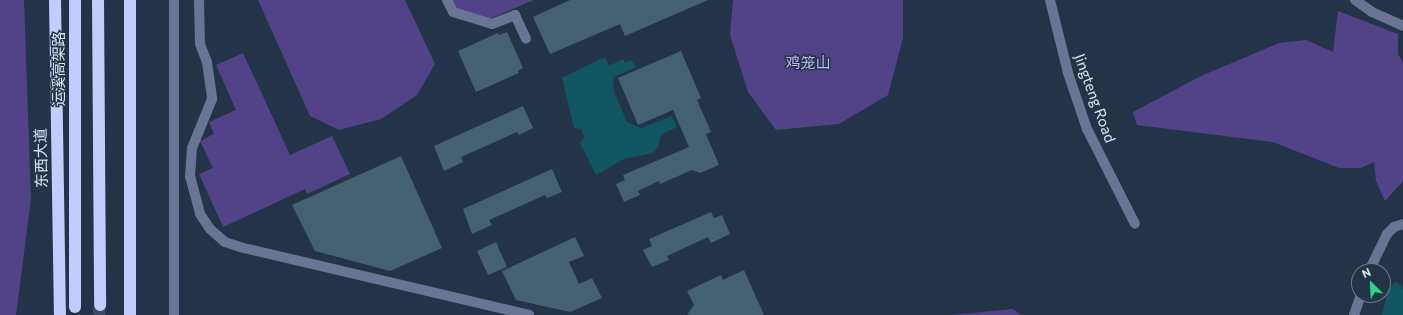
<!DOCTYPE html>
<html>
<head>
<meta charset="utf-8">
<style>
	body { margin:0 }
	#map { position:relative; width:1403px; height:315px; overflow:hidden; background:#233449; font-family:Commissioner,"Noto Sans SC",sans-serif }
	div>[style] { position:absolute }
	[style*='--x'] { left:calc(var(--x)*1px); top:calc(var(--y)*1px); width:calc(var(--w)*1px); rotate:calc(var(--a)*1deg) }
	.green>* { inset:0; background:#524388 }
	.water>* { inset:0; background:#105663 }
	.building>* { inset:0; background:#446272 }
	.highway-tunnel>* { height:12px; margin-top:-6px; transform-origin:0; background:repeating-linear-gradient(90deg,#3e4f62 0 12px,transparent 0 18px) }
	.minor>* { height:10px; margin:-5px; padding:0 5px; transform-origin:5px; border-radius:5px; background:#6a7494 }
	.highway>* { height:12px; margin:-6px; padding:0 6px; transform-origin:6px; border-radius:6px; background:#c0cefd }
	span { translate:-50% -50%; white-space:nowrap; text-align:center; line-height:1.15; -webkit-text-stroke:3px #233449; paint-order:stroke }
	.park-label { font-size:15px; color:#c1b8f6 }
	.street-label { font-size:15px; color:#dae5f3 }
	.north { position:absolute; left:1351px; top:263px; width:40px; height:40px; box-sizing:border-box; background:#233449; border:1px solid #6c7b8d; border-radius:50%; rotate:336deg; font-size:11px; font-weight:700; line-height:16px; text-align:center; color:#dae5f3 }
	.north::after { content:''; display:block; margin:auto; width:14px; height:18px; background:#2ad885; clip-path:polygon(50% 0,100% 100%,50% 72%,0 100%) }
</style>
</head>
<body>
<div id="map">
	<div class="green">
		<div style="clip-path:polygon(0 0,24px 0,31px 199px,16px 315px,0 315px)"></div>
		<div style="clip-path:polygon(258px 0,405px 0,435px 64px,417px 95px,381px 119px,339px 130px,310px 116px)"></div>
		<div style="clip-path:polygon(450px 0,534px 0,489px 19px,454px 9px)"></div>
		<div style="clip-path:polygon(733px 0,903px 0,903px 38px,888px 95px,839px 124px,776px 130px,748px 92px,730px 35px)"></div>
		<div style="clip-path:polygon(1338px 11px,1398px 34px,1398px 54px,1403px 63px,1403px 181px,1385px 201px,1376px 181px,1374px 162px,1361px 168px,1339px 168px,1273px 142px,1137px 125px,1133px 112px,1201px 76px,1279px 43px,1306px 40px,1333px 52px)"></div>
		<div style="clip-path:polygon(243px 53px,290px 155px,332px 136px,350px 174px,307px 194px,305px 189px,223px 227px,199px 174px,213px 168px,200px 141px,214px 134px,209px 122px,236px 110px,216px 65px)"></div>
		<div style="clip-path:polygon(1013px 309px,1021px 315px,952px 315px)"></div>
	</div>
	<div class="water">
		<div style="clip-path:polygon(605px 57px,609px 66px,623px 59px,625px 63px,632px 60px,636px 67px,614px 77px,613px 89px,627px 122px,641px 128px,672px 116px,677px 127px,661px 135px,658px 147px,653px 153px,624px 159px,596px 175px,580px 143px,585px 137px,581px 129px,574px 128px,562px 78px)"></div>
		<div style="clip-path:polygon(1396px 281px,1403px 289px,1403px 315px,1382px 315px,1388px 290px)"></div>
	</div>
	<div class="building">
		<div style="clip-path:polygon(570px 0,708px 0,625px 36px,620px 24px,550px 54px,533px 17px)"></div>
		<div style="clip-path:polygon(507px 32px,523px 68px,518px 71px,519px 73px,476px 92px,458px 51px,498px 33px,499px 35px)"></div>
		<div style="clip-path:polygon(681px 51px,701px 98px,697px 100px,711px 132px,706px 134px,719px 165px,700px 173px,692px 170px,660px 184px,659px 181px,638px 191px,640px 195px,624px 202px,616px 184px,625px 180px,623px 175px,689px 147px,673px 110px,638px 125px,618px 78px)"></div>
		<div style="clip-path:polygon(523px 106px,533px 128px,519px 135px,517px 132px,461px 157px,463px 162px,444px 171px,434px 146px)"></div>
		<div style="clip-path:polygon(401px 156px,442px 248px,390px 271px,315px 251px,292px 205px)"></div>
		<div style="clip-path:polygon(552px 169px,562px 192px,547px 198px,545px 195px,489px 220px,492px 225px,472px 234px,463px 209px)"></div>
		<div style="clip-path:polygon(711px 212px,714px 218px,722px 215px,730px 234px,711px 243px,708px 237px,667px 256px,669px 260px,652px 267px,643px 250px,652px 246px,649px 239px)"></div>
		<div style="clip-path:polygon(575px 237px,584px 256px,569px 262px,579px 284px,592px 278px,602px 298px,570px 312px,516px 300px,502px 271px)"></div>
		<div style="clip-path:polygon(496px 242px,507px 267px,488px 275px,477px 251px)"></div>
		<div style="clip-path:polygon(744px 270px,764px 315px,687px 315px,694px 305px,687px 291px,721px 275px,723px 280px)"></div>
	</div>
	<div class="highway-tunnel">
		<div style="--x:99;--y:315;--w:10;--a:-84"></div>
	</div>
	<div class="minor">
		<div style="--x:174;--y:0;--w:315;--a:90"></div>
		<div style="--x:199;--y:0;--w:44;--a:88.7"></div>
		<div style="--x:200;--y:44;--w:19;--a:69"></div>
		<div style="--x:207;--y:62;--w:37;--a:82"></div>
		<div style="--x:212;--y:99;--w:53;--a:112.2"></div>
		<div style="--x:192;--y:148;--w:28;--a:94"></div>
		<div style="--x:190;--y:176;--w:39;--a:75"></div>
		<div style="--x:200;--y:214;--w:18;--a:56"></div>
		<div style="--x:210;--y:229;--w:20;--a:41"></div>
		<div style="--x:225;--y:242;--w:20;--a:18"></div>
		<div style="--x:244;--y:248;--w:293;--a:13.2"></div>
		<div style="--x:447;--y:0;--w:13;--a:63"></div>
		<div style="--x:453;--y:12;--w:41;--a:17.1"></div>
		<div style="--x:492;--y:24;--w:25;--a:-21"></div>
		<div style="--x:515;--y:15;--w:26;--a:65"></div>
		<div style="--x:1050;--y:0;--w:75;--a:76.1"></div>
		<div style="--x:1068;--y:73;--w:59;--a:71.3"></div>
		<div style="--x:1087;--y:129;--w:106;--a:63.2"></div>
		<div style="--x:1355;--y:0;--w:21;--a:35"></div>
		<div style="--x:1372;--y:12;--w:34;--a:24"></div>
		<div style="--x:1369;--y:271;--w:41;--a:-64.1"></div>
		<div style="--x:1387;--y:234;--w:10;--a:-45"></div>
		<div style="--x:1394;--y:227;--w:9;--a:-18"></div>
		<div style="--x:1354;--y:315;--w:21;--a:-71"></div>
	</div>
	<div class="highway">
		<div style="--x:55;--y:0;--w:315;--a:89.1"></div>
		<div style="--x:98;--y:0;--w:305;--a:89.6"></div>
		<div style="--x:75;--y:307;--w:307;--a:-90"></div>
		<div style="--x:130;--y:315;--w:315;--a:-90"></div>
	</div>
	<div class="park-label">
		<span style="left:808px;top:63px">鸡笼山</span>
	</div>
	<div class="street-label">
		<span style="left:59px;top:69px;rotate:-90deg">运溪高架路</span>
		<span style="left:1095px;top:98px;rotate:70deg">Jingteng Road</span>
		<span style="left:41px;top:158px;rotate:-91deg">东西大道</span>
	</div>
	<div class="north">N</div>
</div>
</body>
</html>
